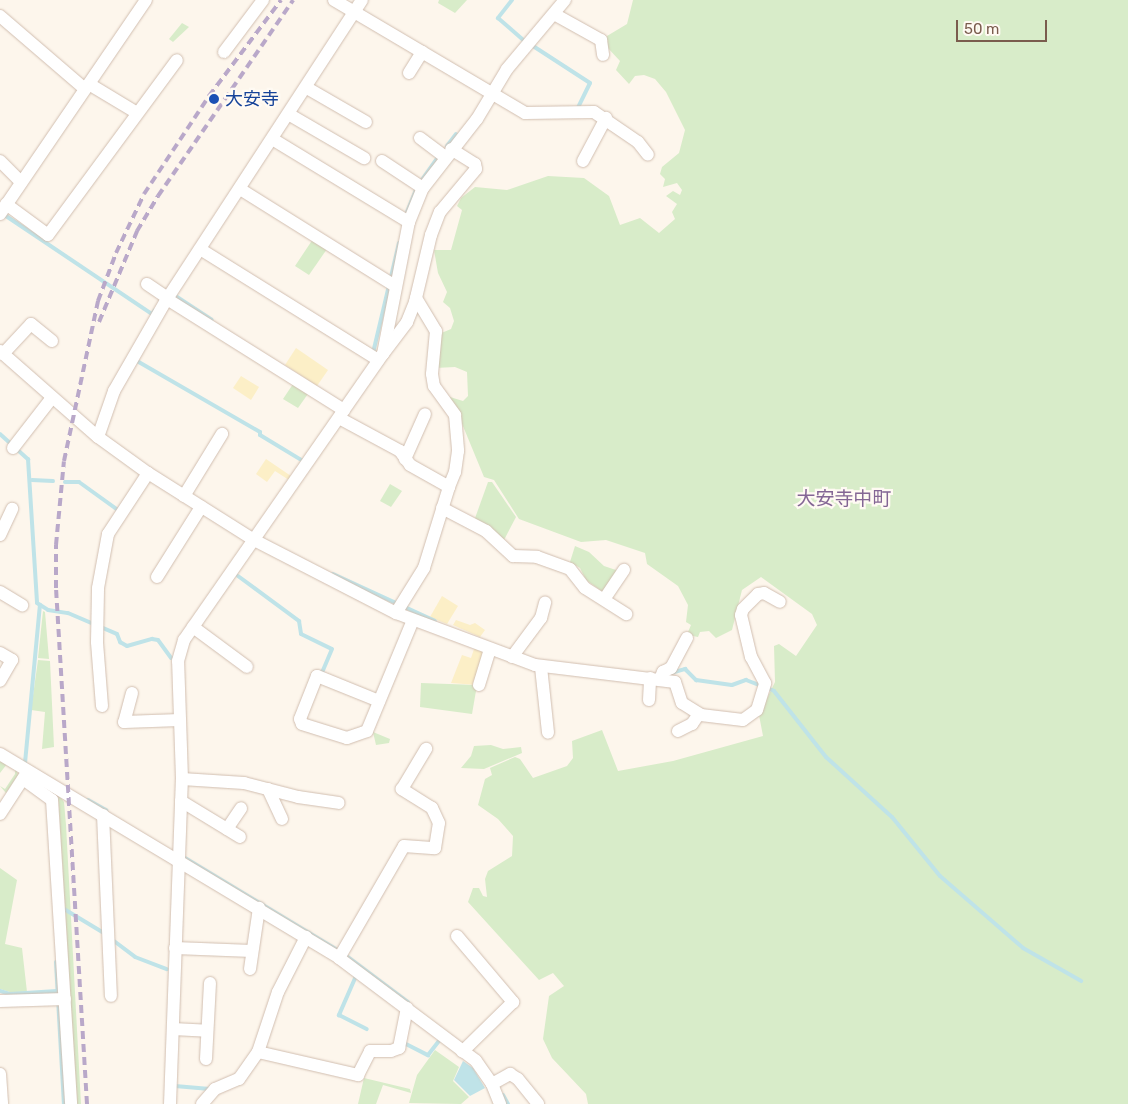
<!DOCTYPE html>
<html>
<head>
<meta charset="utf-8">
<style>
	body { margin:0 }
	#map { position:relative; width:1128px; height:1104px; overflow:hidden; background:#fdf6ec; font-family:Rubik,"Noto Sans JP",sans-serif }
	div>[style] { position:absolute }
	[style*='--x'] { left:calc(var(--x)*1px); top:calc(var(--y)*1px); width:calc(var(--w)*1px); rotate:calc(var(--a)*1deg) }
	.green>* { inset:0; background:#d8ecc9 }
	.sand>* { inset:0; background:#fcefc7 }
	.water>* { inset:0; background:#bfe3e8 }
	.stream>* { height:4px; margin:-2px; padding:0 2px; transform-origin:2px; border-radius:2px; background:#bfe3e8 }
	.roads { filter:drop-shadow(0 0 1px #d1beb0) drop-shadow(0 0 1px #d1beb0) }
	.minor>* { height:12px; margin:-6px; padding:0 6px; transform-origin:6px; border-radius:6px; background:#fff }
	.rail>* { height:4px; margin-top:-2px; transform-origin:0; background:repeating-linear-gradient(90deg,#b9a8c9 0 8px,transparent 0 13px) }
	.dots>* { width:14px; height:14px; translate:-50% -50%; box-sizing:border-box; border:2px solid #fffaf3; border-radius:50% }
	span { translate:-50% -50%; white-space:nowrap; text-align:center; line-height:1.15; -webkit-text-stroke:4.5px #fffaf3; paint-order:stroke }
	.transit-label { font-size:18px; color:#164399 }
	.left { translate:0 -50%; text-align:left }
	.neighbourhood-label { font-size:19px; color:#846695 }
	.scale { position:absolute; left:956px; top:20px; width:91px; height:22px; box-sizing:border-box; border:2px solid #7a5c4d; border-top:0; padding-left:6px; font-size:15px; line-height:18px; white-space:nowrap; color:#7a5c4d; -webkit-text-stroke:4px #fffaf3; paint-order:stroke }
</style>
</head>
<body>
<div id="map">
	<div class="green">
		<div style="clip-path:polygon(439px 0,467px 0,455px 13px,438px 3px)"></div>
		<div style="clip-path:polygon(633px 0,1128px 0,1128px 1104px,588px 1104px,586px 1094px,552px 1058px,543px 1039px,549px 996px,564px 986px,553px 973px,539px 980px,468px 902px,473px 888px,479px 888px,483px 896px,487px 897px,485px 879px,488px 871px,512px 856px,513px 836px,498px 819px,478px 805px,485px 779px,492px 775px,490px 768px,515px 757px,520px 759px,533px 778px,567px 766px,573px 758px,572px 741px,602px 730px,618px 771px,673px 761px,763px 736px,759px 715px,775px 682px,774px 646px,779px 644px,796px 656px,817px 625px,812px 614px,761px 577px,742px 590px,732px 630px,716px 638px,709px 631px,700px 632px,698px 637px,693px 636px,688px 632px,691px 625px,686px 622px,688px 605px,678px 586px,647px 564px,645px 553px,606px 540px,581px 542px,519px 519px,494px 480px,484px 477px,458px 414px,448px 400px,450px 397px,463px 401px,468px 396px,467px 372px,455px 367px,435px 368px,439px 334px,451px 329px,454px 321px,450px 308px,443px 302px,447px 292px,438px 273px,434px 250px,451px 250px,462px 210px,457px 206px,461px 198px,475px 187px,507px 190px,548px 176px,584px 178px,609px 196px,620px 225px,640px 218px,659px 233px,675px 219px,672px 212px,677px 204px,666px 196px,673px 191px,680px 195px,682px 190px,677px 183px,663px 187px,665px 179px,660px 174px,662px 167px,679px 153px,685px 130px,666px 92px,655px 79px,644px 75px,635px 76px,629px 84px,616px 70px,620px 61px,606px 46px,607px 36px,627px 24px)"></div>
		<div style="clip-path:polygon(182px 23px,189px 27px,173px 42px,169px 39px)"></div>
		<div style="clip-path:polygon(313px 239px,327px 249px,309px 275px,295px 266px)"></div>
		<div style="clip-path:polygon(295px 381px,310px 391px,298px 408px,283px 399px)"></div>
		<div style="clip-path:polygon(488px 482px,492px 482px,516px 517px,504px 540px,474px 521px)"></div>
		<div style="clip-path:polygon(390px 484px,402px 491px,391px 507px,380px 501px)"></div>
		<div style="clip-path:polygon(575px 546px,589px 552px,604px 566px,619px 571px,603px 592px,586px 580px,580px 568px,570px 562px)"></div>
		<div style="clip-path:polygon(43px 611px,45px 612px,49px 659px,38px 658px)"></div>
		<div style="clip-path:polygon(38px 660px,50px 661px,54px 747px,42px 749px,45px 712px,31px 710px)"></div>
		<div style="clip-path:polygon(421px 683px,477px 685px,472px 714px,420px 707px)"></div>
		<div style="clip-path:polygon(373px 732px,390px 739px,389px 743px,376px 745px)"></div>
		<div style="clip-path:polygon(491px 745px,503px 749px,521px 747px,522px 753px,484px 769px,461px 768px,471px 756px,474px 746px)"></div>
		<div style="clip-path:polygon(0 760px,16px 767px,18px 775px,6px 793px,0 786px,5px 789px,15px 774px,15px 769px,7px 764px,0 773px)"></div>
		<div style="clip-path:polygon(58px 794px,64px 802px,66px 825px,81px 1104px,77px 1104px)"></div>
		<div style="clip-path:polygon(0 868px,17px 880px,5px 944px,22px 948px,27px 992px,10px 992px,0 989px)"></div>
		<div style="clip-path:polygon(435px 1050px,459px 1067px,453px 1081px,469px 1097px,461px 1104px,409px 1103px,417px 1075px)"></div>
		<div style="clip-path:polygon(364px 1078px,410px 1089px,411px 1093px,383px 1085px,376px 1104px,358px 1104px)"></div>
	</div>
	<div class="sand">
		<div style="clip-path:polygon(296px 348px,328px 370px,317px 386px,285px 365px)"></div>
		<div style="clip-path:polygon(241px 376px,259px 387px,251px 400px,233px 388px)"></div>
		<div style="clip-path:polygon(266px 459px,291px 476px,289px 480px,275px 471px,267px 482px,256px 474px)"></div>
		<div style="clip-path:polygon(442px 596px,458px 606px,447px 624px,430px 617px)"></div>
		<div style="clip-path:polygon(456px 620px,470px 625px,475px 623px,485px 630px,480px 637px,453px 625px)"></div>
		<div style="clip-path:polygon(475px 646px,488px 651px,477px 685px,451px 683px,462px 655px,471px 658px)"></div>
	</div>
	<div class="water">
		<div style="clip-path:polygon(463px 1061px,473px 1068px,485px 1088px,470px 1096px,454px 1080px)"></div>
	</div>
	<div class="stream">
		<div style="--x:512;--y:0;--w:23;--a:128"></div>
		<div style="--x:498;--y:18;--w:38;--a:41"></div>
		<div style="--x:533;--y:46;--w:68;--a:33"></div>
		<div style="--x:590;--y:83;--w:28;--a:116"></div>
		<div style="--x:447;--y:146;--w:15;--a:-53"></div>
		<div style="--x:407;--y:212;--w:27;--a:-68"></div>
		<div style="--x:417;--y:187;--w:39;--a:-55"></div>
		<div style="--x:6;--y:216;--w:176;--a:33.9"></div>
		<div style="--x:152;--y:314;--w:5;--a:-53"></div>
		<div style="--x:174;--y:295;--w:45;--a:33.3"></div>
		<div style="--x:373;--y:353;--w:113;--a:-76.7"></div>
		<div style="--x:137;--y:361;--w:142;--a:30"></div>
		<div style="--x:260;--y:432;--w:3;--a:90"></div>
		<div style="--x:260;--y:435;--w:50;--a:31.2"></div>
		<div style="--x:0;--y:434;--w:38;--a:42"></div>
		<div style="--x:28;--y:459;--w:144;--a:86.4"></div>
		<div style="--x:37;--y:603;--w:13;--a:32"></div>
		<div style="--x:48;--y:610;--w:20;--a:9"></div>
		<div style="--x:68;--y:613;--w:53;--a:23.2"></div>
		<div style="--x:117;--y:634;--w:9;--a:69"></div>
		<div style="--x:120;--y:642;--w:8;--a:30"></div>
		<div style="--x:127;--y:646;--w:26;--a:-16"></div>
		<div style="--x:152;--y:639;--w:6;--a:9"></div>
		<div style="--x:158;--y:640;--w:22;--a:54"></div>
		<div style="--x:32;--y:480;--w:21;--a:3"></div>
		<div style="--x:65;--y:482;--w:14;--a:0"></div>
		<div style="--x:79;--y:482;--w:48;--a:35.7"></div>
		<div style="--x:333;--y:574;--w:112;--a:24.7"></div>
		<div style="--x:238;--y:576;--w:76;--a:36.4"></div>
		<div style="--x:299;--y:621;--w:13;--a:81"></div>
		<div style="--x:301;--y:634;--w:34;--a:26"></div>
		<div style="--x:332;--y:649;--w:26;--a:113"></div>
		<div style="--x:671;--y:673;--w:15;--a:-16"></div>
		<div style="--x:685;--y:669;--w:16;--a:45"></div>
		<div style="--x:696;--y:680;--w:36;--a:8"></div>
		<div style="--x:732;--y:685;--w:15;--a:-20"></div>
		<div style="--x:746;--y:680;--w:30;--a:21"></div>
		<div style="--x:774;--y:691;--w:84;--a:51.8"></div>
		<div style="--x:826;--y:757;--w:89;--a:42.3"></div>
		<div style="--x:892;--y:817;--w:76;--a:50.9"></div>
		<div style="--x:940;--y:876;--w:110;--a:40.9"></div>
		<div style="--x:1023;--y:948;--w:67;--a:29.6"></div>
		<div style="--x:25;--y:763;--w:159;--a:-84.6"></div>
		<div style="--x:88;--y:800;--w:21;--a:29"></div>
		<div style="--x:185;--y:858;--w:176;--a:31.1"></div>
		<div style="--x:64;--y:909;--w:47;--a:31"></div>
		<div style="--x:114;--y:941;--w:26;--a:37"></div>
		<div style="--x:135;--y:957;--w:34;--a:21"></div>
		<div style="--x:344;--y:954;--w:80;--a:36.9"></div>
		<div style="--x:56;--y:962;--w:142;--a:86.8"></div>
		<div style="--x:356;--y:976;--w:43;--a:113.6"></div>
		<div style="--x:339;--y:1015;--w:31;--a:27"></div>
		<div style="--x:0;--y:991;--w:10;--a:17"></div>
		<div style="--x:10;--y:994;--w:47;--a:-3.7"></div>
		<div style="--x:406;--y:1044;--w:25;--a:27"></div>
		<div style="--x:428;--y:1055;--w:18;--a:-52"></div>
		<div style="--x:175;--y:1086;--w:35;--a:5"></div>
		<div style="--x:503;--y:1095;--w:10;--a:61"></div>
	</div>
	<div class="roads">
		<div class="minor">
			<div style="--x:334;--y:0;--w:222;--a:30.6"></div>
			<div style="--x:525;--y:113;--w:69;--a:-0.8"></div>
			<div style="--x:594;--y:112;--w:53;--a:34.3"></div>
			<div style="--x:638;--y:142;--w:16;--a:52"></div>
			<div style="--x:554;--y:14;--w:54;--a:29"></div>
			<div style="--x:601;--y:40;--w:15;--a:82"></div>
			<div style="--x:0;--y:16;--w:112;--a:40.7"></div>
			<div style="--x:224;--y:52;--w:65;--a:-53.1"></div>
			<div style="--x:409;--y:73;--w:25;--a:-58"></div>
			<div style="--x:89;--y:84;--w:56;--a:31.1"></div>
			<div style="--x:307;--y:88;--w:68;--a:30"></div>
			<div style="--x:290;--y:115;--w:86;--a:30.2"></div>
			<div style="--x:420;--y:138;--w:31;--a:37"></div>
			<div style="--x:274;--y:140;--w:158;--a:31.3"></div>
			<div style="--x:0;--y:161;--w:30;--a:45"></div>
			<div style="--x:382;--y:161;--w:49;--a:33.4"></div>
			<div style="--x:583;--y:161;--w:49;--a:-61.9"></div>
			<div style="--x:240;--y:189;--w:183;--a:32"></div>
			<div style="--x:6;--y:204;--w:52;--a:36.4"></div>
			<div style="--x:48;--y:235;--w:217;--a:-53.6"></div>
			<div style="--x:0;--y:214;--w:259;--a:-55.7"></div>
			<div style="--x:200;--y:249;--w:210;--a:31.9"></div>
			<div style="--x:147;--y:284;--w:25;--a:34"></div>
			<div style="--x:416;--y:298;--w:39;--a:59"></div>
			<div style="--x:436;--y:331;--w:43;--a:95.3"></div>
			<div style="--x:432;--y:374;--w:12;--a:81"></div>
			<div style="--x:434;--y:386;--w:36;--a:54"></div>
			<div style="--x:455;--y:415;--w:36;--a:85"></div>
			<div style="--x:458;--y:451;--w:21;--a:98"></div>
			<div style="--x:455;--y:472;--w:16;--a:112"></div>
			<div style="--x:167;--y:299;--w:209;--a:32.1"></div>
			<div style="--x:0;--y:351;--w:130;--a:41.3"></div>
			<div style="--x:98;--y:437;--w:62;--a:35.8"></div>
			<div style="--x:148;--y:473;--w:125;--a:32.3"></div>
			<div style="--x:254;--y:540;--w:160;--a:27.2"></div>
			<div style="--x:396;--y:613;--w:148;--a:20.5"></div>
			<div style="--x:535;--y:665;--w:141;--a:6.9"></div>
			<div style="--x:675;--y:682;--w:22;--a:72"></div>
			<div style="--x:682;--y:703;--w:22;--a:32"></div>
			<div style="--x:701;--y:715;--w:42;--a:6.8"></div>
			<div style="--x:743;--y:720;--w:17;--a:-36"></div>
			<div style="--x:757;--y:710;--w:28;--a:-73"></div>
			<div style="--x:765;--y:683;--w:30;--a:-118"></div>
			<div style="--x:751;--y:657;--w:43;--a:-103.4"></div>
			<div style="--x:741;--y:615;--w:6;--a:-72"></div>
			<div style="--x:743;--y:609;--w:21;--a:-45"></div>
			<div style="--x:758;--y:594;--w:6;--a:-9"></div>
			<div style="--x:764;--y:593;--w:18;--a:29"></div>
			<div style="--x:3;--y:354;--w:41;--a:-47"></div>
			<div style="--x:31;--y:324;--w:27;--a:39"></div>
			<div style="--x:383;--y:354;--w:40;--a:-53"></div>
			<div style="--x:407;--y:322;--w:22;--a:-68"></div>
			<div style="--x:415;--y:302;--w:69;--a:-76.6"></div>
			<div style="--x:431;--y:235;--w:25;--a:-69"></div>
			<div style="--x:440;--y:212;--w:56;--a:-50.1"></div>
			<div style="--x:476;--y:169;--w:5;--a:-101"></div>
			<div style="--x:475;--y:164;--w:28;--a:-148"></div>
			<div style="--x:339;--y:418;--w:69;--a:28.4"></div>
			<div style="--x:400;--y:451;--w:17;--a:54"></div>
			<div style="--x:410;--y:465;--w:45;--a:29.4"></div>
			<div style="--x:449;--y:487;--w:85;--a:107.2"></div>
			<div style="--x:424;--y:568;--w:53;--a:121.9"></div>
			<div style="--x:98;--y:437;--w:49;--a:-70.8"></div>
			<div style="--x:114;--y:391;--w:106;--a:-60.1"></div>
			<div style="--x:167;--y:299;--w:357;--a:-56.9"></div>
			<div style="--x:13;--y:448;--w:62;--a:-52.2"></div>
			<div style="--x:405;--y:459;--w:49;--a:-66"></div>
			<div style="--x:184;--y:496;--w:73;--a:-58.5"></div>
			<div style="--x:442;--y:508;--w:50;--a:27.6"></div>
			<div style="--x:486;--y:531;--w:37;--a:43"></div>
			<div style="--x:513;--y:556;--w:24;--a:2"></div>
			<div style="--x:537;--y:557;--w:35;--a:20"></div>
			<div style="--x:570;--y:569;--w:24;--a:52"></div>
			<div style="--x:585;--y:588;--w:49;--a:32.4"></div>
			<div style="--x:0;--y:535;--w:29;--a:-65"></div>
			<div style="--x:157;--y:577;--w:83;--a:-57.8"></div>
			<div style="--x:0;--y:592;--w:26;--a:31"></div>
			<div style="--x:605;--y:598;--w:34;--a:-56"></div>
			<div style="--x:193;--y:627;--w:67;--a:36.5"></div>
			<div style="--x:0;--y:653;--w:14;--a:30"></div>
			<div style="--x:12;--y:660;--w:24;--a:120"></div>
			<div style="--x:512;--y:657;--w:49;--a:-53.4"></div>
			<div style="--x:541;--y:618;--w:16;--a:-75"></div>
			<div style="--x:541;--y:667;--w:66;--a:83.9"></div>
			<div style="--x:660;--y:679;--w:8;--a:-67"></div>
			<div style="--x:663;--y:672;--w:9;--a:-27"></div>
			<div style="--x:671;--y:668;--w:34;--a:-62"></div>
			<div style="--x:479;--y:685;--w:38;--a:-73"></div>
			<div style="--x:132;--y:693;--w:30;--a:105"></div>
			<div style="--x:124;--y:722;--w:56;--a:-2"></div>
			<div style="--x:649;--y:700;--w:22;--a:-87"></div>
			<div style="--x:379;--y:701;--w:67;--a:-158"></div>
			<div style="--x:317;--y:676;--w:46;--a:111.6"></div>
			<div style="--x:300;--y:719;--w:5;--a:68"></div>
			<div style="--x:302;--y:724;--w:47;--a:17.3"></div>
			<div style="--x:347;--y:738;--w:21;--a:-19"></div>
			<div style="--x:367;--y:731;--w:120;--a:-67.5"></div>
			<div style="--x:102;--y:706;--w:64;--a:-94.5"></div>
			<div style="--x:97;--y:642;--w:54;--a:-88.9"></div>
			<div style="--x:98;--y:588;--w:55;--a:-79.5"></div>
			<div style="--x:108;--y:534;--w:73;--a:-56.7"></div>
			<div style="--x:678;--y:731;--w:16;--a:-27"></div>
			<div style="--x:692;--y:724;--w:12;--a:-55"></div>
			<div style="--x:0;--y:754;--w:396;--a:31"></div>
			<div style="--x:339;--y:958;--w:171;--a:36.9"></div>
			<div style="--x:476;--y:1061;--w:28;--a:55"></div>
			<div style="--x:492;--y:1084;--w:22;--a:68"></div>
			<div style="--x:23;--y:779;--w:36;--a:36"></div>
			<div style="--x:52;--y:800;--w:305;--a:86.4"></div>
			<div style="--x:182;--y:779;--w:62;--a:3.7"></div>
			<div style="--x:244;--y:783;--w:56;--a:14.5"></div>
			<div style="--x:298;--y:797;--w:41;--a:8.3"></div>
			<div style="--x:268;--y:789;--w:33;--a:65"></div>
			<div style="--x:181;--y:801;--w:69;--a:31.4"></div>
			<div style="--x:0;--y:814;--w:48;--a:-57"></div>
			<div style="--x:103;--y:815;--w:181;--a:87.5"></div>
			<div style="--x:227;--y:829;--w:25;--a:-56"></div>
			<div style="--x:457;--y:936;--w:87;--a:49.7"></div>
			<div style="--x:513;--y:1002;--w:71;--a:135.6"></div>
			<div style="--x:175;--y:948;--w:77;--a:2.2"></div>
			<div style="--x:339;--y:958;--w:129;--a:-59.9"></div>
			<div style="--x:404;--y:846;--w:31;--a:4"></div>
			<div style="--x:435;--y:848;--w:25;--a:-81"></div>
			<div style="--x:439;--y:823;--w:17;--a:-115"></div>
			<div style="--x:432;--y:808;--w:36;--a:-148"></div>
			<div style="--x:402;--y:789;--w:47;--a:-59"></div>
			<div style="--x:250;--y:969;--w:62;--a:-81.6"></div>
			<div style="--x:0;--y:1001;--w:65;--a:-1.8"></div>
			<div style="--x:173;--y:1029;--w:34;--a:3"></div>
			<div style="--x:258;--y:1052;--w:103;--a:13"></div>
			<div style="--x:358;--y:1075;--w:27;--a:-63"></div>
			<div style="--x:370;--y:1051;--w:21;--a:0"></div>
			<div style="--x:391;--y:1051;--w:9;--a:-21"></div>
			<div style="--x:399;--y:1048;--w:41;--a:-78.7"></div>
			<div style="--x:206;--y:1059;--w:76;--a:-87"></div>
			<div style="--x:0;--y:1074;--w:30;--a:86"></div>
			<div style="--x:492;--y:1084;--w:21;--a:-29"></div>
			<div style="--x:510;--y:1074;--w:9;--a:32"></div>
			<div style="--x:518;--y:1079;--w:32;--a:51"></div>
			<div style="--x:170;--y:1104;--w:325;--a:-87.9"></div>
			<div style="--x:182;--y:779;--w:118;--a:-91.9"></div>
			<div style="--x:178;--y:661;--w:22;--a:-74"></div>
			<div style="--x:184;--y:640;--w:348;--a:-55.2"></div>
			<div style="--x:383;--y:354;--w:135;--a:-78.9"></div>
			<div style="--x:409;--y:222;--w:37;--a:-68"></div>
			<div style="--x:423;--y:188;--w:88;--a:-52"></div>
			<div style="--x:477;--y:119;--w:58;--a:-59"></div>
			<div style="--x:507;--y:69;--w:90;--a:-50"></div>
			<div style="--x:202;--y:1104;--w:20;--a:-49"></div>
			<div style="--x:215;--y:1089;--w:26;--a:-23"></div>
			<div style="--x:239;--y:1079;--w:33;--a:-55"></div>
			<div style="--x:258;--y:1052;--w:63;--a:-71.6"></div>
			<div style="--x:278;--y:992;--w:62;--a:-63"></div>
		</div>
	</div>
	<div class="rail">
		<div style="--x:99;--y:322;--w:99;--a:-67.3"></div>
		<div style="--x:137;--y:231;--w:41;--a:-59"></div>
		<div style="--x:158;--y:196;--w:238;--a:-55.4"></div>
		<div style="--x:87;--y:1104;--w:517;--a:-93.44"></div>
		<div style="--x:56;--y:588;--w:43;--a:-90"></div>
		<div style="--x:56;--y:545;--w:84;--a:-84.6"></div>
		<div style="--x:64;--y:461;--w:164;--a:-78"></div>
		<div style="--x:98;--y:301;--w:51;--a:-69.4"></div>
		<div style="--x:116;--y:253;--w:65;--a:-64.6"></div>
		<div style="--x:144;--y:194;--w:118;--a:-56.4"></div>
		<div style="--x:209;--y:96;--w:120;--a:-53.1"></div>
	</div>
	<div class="dots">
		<div style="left:214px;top:99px;background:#1a4fb4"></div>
	</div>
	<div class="transit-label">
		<span class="left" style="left:225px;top:99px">大安寺</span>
	</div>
	<div class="neighbourhood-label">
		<span style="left:844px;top:499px">大安寺中町</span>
	</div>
	<div class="scale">50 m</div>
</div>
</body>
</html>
